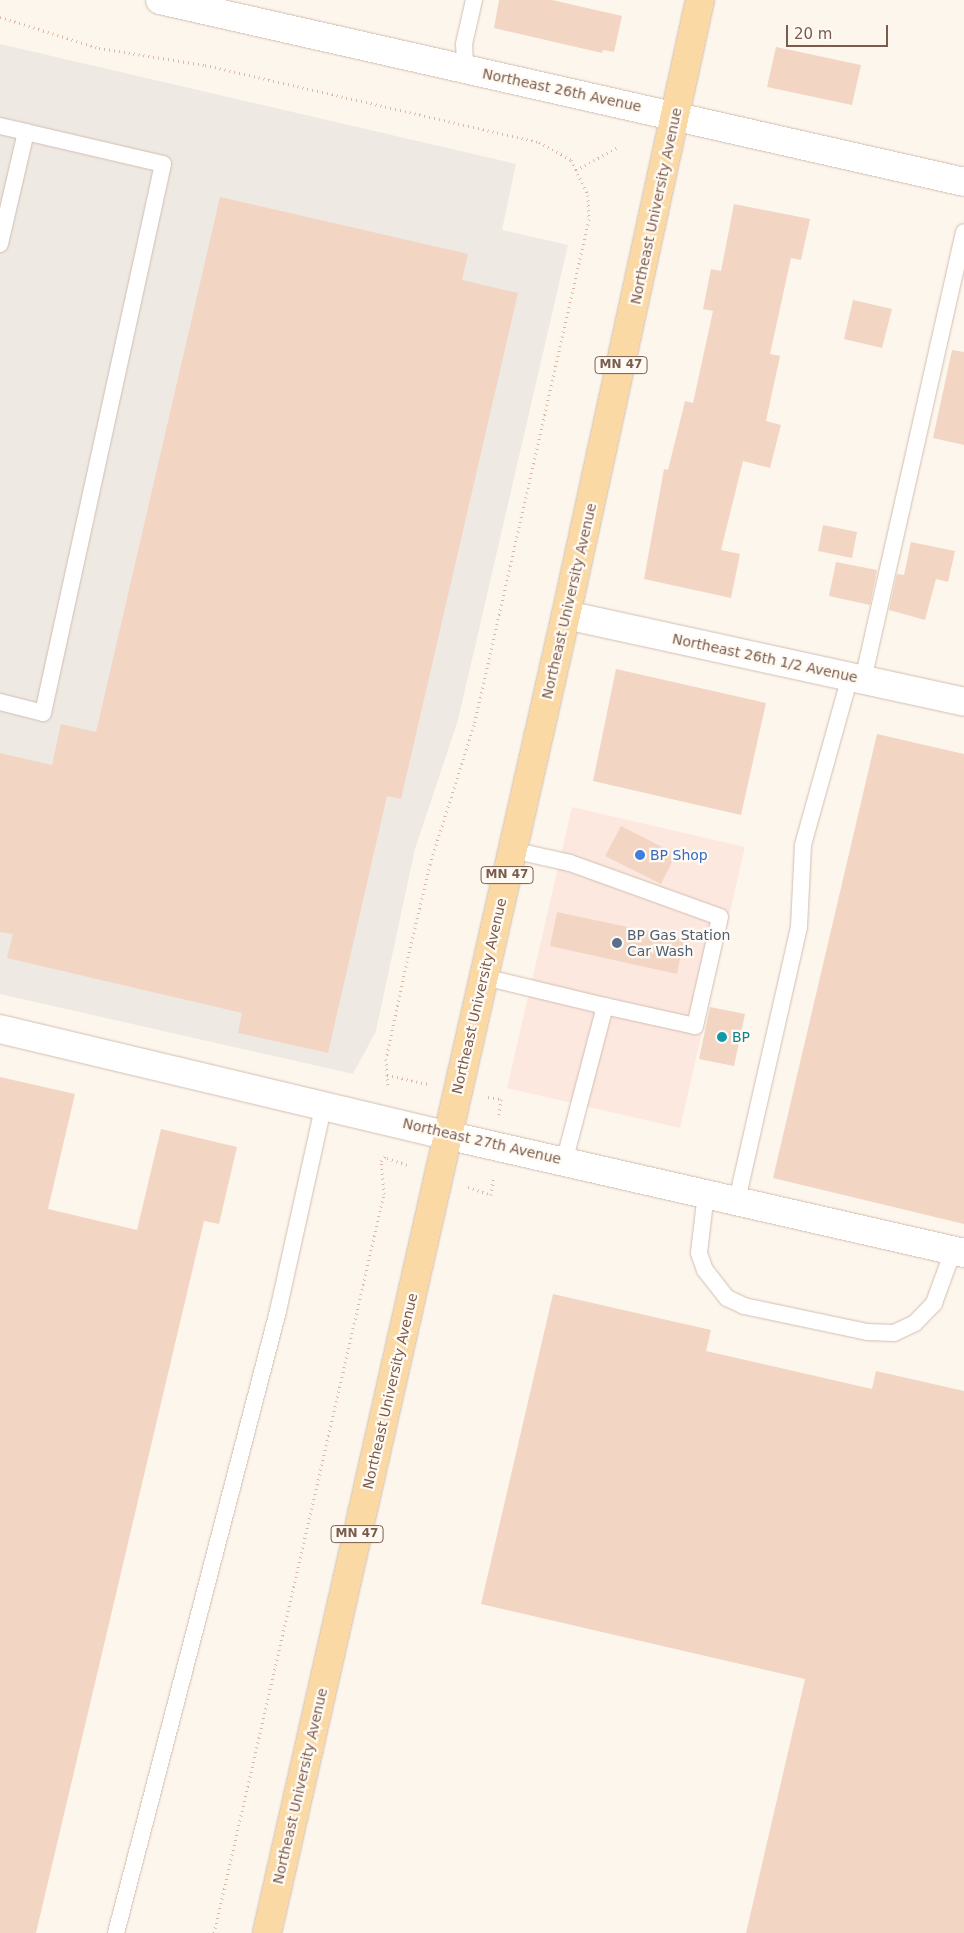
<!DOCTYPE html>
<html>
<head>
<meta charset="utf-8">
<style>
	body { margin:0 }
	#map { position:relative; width:964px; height:1933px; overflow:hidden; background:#fdf6ec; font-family:"DejaVu Sans",sans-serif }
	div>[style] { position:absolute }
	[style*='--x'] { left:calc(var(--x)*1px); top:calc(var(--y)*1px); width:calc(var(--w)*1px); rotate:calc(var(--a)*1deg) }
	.commercial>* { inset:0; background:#fde8e0 }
	.industrial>* { inset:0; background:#efe9e4 }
	.building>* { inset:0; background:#f3d5c3 }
	.path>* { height:3px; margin-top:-1.5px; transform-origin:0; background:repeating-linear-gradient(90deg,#d9b8a5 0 1px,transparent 0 5px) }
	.roads { filter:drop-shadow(0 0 1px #d1beb0) drop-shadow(0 0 1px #d1beb0) }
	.lane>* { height:16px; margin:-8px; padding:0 8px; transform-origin:8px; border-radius:8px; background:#fff }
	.street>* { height:28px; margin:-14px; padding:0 14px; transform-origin:14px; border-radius:14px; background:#fff }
	.secondary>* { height:28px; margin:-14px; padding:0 14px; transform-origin:14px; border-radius:14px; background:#fff }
	.primary>* { height:28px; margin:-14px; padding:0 14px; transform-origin:14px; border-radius:14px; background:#fbd9a5 }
	.dots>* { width:14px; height:14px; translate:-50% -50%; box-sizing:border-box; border:2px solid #fffaf3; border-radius:50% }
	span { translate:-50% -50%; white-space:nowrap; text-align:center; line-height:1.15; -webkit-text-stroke:4.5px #fffaf3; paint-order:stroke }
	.shield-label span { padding:1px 4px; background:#fffaf3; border:1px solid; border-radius:4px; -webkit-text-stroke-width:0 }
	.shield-label { font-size:12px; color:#7a5c4d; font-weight:700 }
	.street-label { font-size:14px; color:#7a5c4d }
	.shop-label { font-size:14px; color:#366cbe }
	.left { translate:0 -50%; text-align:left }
	.service-label { font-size:14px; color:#4e5e75 }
	.culture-label { font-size:14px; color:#0d838f }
	.scale { position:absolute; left:786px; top:25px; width:102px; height:22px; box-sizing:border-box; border:2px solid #7a5c4d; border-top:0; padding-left:6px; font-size:15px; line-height:18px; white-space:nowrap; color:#7a5c4d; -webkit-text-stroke:4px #fffaf3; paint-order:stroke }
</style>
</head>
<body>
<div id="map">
	<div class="commercial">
		<div style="clip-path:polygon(572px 807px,745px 847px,680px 1128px,507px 1088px)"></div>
	</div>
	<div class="industrial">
		<div style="clip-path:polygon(0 44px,516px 164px,502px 230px,568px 245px,458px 720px,415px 849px,376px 1031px,353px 1074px,0 994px)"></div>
	</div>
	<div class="building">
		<div style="clip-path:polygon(499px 0,552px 0,622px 16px,614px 52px,603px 50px,602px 53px,494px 28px)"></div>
		<div style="clip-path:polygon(776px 47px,861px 65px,852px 105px,767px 87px)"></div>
		<div style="clip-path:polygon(220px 197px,468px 254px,462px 280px,518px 293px,401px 799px,387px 796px,328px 1053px,238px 1033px,242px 1013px,7px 958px,13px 934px,0 932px,0 753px,52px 765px,61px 724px,96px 732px)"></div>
		<div style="clip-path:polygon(734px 204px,810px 219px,801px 260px,791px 258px,770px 354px,780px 356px,766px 421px,781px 425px,770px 468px,743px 461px,721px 550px,740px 554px,731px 598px,644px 579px,664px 469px,668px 470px,685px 401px,693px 403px,713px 311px,703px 309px,711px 269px,721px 271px)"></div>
		<div style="clip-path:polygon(853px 300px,892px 309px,882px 348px,844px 339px)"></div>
		<div style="clip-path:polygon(952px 350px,964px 352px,964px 445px,933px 438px)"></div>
		<div style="clip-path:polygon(823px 525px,857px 532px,852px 558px,818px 551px)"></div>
		<div style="clip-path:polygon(911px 542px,955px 551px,948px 582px,936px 579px,925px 620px,889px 610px,897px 574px,904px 575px)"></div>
		<div style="clip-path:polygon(836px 562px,877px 570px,870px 605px,829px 596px)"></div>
		<div style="clip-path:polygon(616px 669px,766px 703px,741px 815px,593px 781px)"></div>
		<div style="clip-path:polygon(877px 734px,964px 754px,964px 1224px,773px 1178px)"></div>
		<div style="clip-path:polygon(621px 826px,676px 854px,661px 884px,605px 856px)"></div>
		<div style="clip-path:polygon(557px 912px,684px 939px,677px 974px,550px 946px)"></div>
		<div style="clip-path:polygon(710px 1007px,745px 1014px,734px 1066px,699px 1059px)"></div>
		<div style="clip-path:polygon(0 1077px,75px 1094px,48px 1209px,137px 1230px,161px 1129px,237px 1147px,219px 1224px,204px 1221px,36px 1933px,0 1933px)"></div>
		<div style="clip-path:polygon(553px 1294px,711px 1330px,706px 1351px,872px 1389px,876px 1371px,964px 1391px,964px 1933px,746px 1933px,805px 1679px,481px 1604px)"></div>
	</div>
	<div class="path">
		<div style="--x:0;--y:17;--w:104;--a:17.4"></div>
		<div style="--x:99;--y:48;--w:107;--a:9.1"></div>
		<div style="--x:205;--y:65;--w:343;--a:13"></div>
		<div style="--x:539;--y:142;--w:37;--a:29"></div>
		<div style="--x:571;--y:160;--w:39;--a:64"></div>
		<div style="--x:588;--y:195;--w:24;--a:88"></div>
		<div style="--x:589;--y:219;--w:519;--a:102.8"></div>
		<div style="--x:474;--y:725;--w:146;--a:107.6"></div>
		<div style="--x:430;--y:864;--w:100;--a:103.3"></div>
		<div style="--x:407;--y:961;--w:100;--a:102.1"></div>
		<div style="--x:386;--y:1059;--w:29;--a:86"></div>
		<div style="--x:576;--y:170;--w:48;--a:-28.7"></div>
		<div style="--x:387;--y:1075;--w:42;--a:12.4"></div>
		<div style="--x:488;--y:1097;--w:13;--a:9"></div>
		<div style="--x:501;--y:1099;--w:16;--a:97"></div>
		<div style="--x:387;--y:1158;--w:24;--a:19"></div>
		<div style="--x:468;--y:1187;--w:24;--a:19"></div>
		<div style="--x:491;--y:1195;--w:16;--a:-83"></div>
		<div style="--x:214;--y:1933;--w:758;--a:-77.05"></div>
		<div style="--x:384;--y:1194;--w:33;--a:-95"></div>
		<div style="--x:381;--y:1161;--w:9;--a:-49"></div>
	</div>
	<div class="roads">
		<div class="lane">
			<div style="--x:465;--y:69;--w:25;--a:-92"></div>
			<div style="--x:464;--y:44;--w:45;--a:-77.2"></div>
			<div style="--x:0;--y:126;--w:27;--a:13"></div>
			<div style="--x:26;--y:132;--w:115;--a:103.1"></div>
			<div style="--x:863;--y:680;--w:459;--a:-77.3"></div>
			<div style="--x:0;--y:702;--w:44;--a:14.3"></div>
			<div style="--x:43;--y:713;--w:562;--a:-77.67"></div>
			<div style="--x:163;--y:164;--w:141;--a:-166.9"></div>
			<div style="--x:512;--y:850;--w:59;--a:12.6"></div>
			<div style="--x:570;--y:863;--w:159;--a:19.8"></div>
			<div style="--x:720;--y:917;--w:112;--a:102.9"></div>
			<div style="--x:695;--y:1026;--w:92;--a:-167.5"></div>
			<div style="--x:484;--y:977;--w:124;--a:13.5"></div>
			<div style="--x:605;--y:1006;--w:158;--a:104.7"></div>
			<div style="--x:706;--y:1193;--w:60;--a:96.7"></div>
			<div style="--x:699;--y:1253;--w:18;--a:71"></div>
			<div style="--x:705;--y:1270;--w:36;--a:52"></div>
			<div style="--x:727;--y:1298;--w:19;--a:25"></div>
			<div style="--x:744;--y:1306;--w:126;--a:11.9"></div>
			<div style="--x:867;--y:1332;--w:27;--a:2"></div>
			<div style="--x:894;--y:1333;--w:23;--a:-25"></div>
			<div style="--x:915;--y:1323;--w:28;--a:-46"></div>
			<div style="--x:934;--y:1303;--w:55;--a:-69.9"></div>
			<div style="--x:737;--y:1200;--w:280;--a:-77.2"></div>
			<div style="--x:799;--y:927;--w:82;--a:-87.2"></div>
			<div style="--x:803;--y:845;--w:174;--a:-74.4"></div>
			<div style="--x:116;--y:1933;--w:643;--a:-75.4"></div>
			<div style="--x:278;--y:1311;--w:212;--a:-77.5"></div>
		</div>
		<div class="street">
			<div style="--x:160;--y:0;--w:824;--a:12.75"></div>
			<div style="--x:566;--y:615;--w:407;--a:12.3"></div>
			<div style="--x:0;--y:1029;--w:458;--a:13.4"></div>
		</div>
		<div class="secondary">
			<div style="--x:446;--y:1135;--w:531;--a:12.83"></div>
		</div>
		<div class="primary">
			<div style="--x:267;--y:1933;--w:1351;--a:-77.22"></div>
			<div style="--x:566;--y:615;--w:629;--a:-77.71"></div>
		</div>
	</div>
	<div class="dots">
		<div style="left:640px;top:855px;background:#3f7fe0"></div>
		<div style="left:617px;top:943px;background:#5c6f8a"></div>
		<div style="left:722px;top:1037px;background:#0f9aa8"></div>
	</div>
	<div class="shield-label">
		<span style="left:621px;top:365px">MN 47</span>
		<span style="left:507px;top:875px">MN 47</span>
		<span style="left:357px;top:1534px">MN 47</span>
	</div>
	<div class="street-label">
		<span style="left:562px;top:90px;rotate:12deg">Northeast 26th Avenue</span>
		<span style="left:656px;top:206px;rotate:-78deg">Northeast University Avenue</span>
		<span style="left:569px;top:601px;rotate:-77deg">Northeast University Avenue</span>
		<span style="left:765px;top:658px;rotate:12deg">Northeast 26th 1/2 Avenue</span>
		<span style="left:479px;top:996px;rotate:-77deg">Northeast University Avenue</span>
		<span style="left:482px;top:1141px;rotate:13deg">Northeast 27th Avenue</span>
		<span style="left:390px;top:1391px;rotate:-77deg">Northeast University Avenue</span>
		<span style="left:300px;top:1786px;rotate:-77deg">Northeast University Avenue</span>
	</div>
	<div class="shop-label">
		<span class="left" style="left:650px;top:855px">BP Shop</span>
	</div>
	<div class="service-label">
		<span class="left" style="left:627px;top:943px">BP Gas Station<br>Car Wash</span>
	</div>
	<div class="culture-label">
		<span class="left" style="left:732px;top:1037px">BP</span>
	</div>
	<div class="scale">20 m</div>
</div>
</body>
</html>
